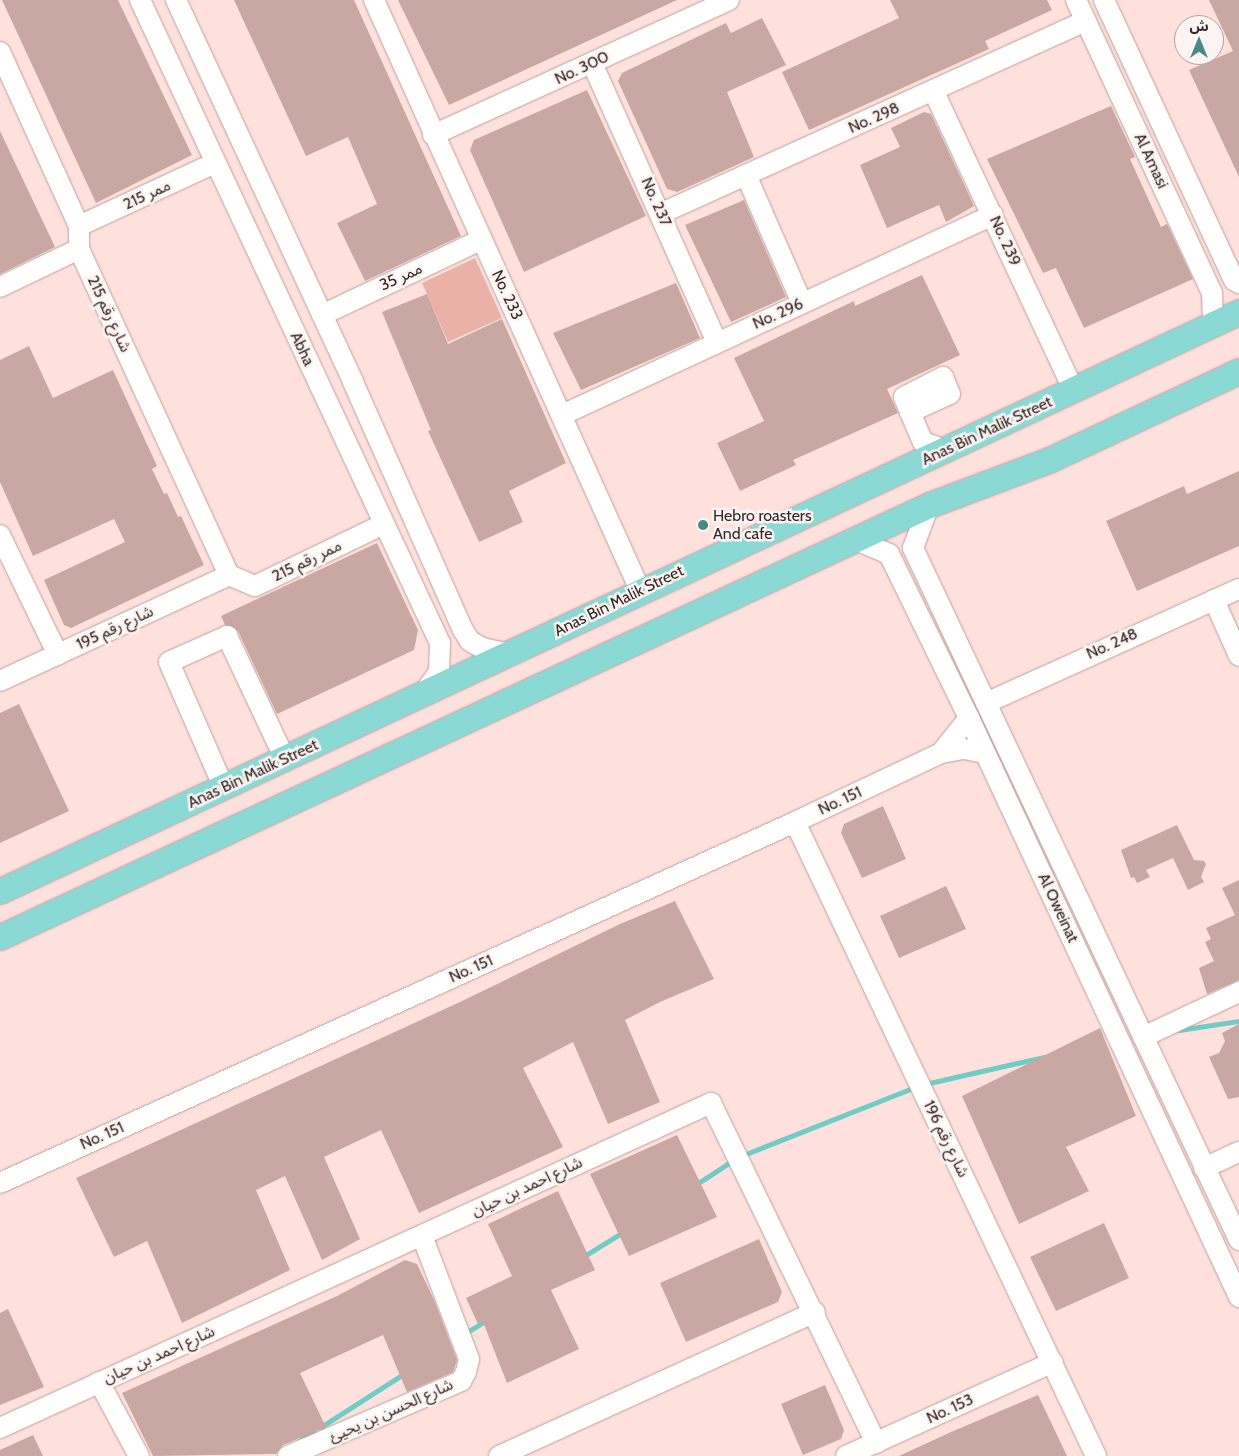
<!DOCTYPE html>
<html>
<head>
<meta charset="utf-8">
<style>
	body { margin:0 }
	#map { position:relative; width:1239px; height:1456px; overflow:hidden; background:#fee1dd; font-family:Cabin,"Noto Sans Arabic",sans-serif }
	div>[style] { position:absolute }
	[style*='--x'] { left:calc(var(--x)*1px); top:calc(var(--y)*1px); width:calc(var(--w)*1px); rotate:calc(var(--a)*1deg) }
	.green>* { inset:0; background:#eab1a9 }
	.stream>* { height:4.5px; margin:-2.25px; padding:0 2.25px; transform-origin:2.25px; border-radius:2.25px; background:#71cbc6 }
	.building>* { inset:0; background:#c9a7a3 }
	.roads { filter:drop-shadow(0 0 1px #c1a09b) drop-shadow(0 0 1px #c1a09b) }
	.minor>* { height:20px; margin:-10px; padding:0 10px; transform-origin:10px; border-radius:10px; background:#fff }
	.major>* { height:25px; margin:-12.5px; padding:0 12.5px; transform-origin:12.5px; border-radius:12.5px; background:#8bd9d5 }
	.dots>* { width:14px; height:14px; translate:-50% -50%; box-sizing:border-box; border:2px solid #fbf4f3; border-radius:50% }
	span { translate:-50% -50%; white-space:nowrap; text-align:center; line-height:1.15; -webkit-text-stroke:5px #fbf4f3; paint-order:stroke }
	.street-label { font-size:16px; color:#342725 }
	.poi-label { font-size:16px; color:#342725 }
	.left { translate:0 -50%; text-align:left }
	.north { position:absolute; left:1174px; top:15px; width:50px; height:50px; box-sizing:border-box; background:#fbf4f3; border:1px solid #aba2a1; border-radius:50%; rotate:0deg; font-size:14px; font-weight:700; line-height:20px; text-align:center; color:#342725 }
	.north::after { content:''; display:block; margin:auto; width:18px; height:22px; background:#458c88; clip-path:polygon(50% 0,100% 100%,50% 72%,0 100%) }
</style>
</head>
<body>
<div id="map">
	<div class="green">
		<div style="clip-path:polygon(475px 258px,502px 318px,448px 342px,422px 283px)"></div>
	</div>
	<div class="stream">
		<div style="--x:1179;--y:1030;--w:61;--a:-8.5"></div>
		<div style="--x:925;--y:1084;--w:122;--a:-12.8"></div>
		<div style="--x:741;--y:1156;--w:187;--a:-21.6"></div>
		<div style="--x:697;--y:1184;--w:42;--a:-33.3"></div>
		<div style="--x:583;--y:1257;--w:47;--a:-32"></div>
		<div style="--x:466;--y:1333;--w:25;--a:-32"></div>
		<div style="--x:321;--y:1427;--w:100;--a:-32.7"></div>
		<div style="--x:298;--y:1442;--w:19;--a:-35"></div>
	</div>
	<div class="building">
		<div style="clip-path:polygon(2px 0,118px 0,192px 155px,96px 203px)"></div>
		<div style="clip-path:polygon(234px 0,354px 0,461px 236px,365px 281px,337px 223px,377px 204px,348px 137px,306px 156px)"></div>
		<div style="clip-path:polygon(398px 0,677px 0,449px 105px)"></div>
		<div style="clip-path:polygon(890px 0,1047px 0,1052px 10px,985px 41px,989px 49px,809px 130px,782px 72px,899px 18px)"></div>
		<div style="clip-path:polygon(1209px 0,1239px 0,1239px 177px,1189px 70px,1233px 51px)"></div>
		<div style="clip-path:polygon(762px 18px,786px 65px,727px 92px,754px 157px,677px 192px,667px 189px,618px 81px,622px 73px,726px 23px,731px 33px)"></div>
		<div style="clip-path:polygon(587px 90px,646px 216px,524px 272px,470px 150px,474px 140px)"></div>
		<div style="clip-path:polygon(1111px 106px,1135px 157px,1130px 159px,1161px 227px,1167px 224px,1193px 279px,1084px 328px,1056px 268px,1043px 273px,987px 159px)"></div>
		<div style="clip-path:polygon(924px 112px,931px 114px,974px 206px,946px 222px,939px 205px,887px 228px,860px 165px,900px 147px,891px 128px)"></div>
		<div style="clip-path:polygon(0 131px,55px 247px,0 274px)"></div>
		<div style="clip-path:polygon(744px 200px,786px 297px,731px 322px,685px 225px)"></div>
		<div style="clip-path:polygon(922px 275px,960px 355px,887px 389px,898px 413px,793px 460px,796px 465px,740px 491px,717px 443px,764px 421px,734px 358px,854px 301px,855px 306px)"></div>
		<div style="clip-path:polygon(676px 283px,700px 338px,581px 390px,553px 333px)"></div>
		<div style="clip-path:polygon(427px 294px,448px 344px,502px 319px,566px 463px,509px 491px,523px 522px,479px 542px,428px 431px,431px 430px,382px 312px)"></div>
		<div style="clip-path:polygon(29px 346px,53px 398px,113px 370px,157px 466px,152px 469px,164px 494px,167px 493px,178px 517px,181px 516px,204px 565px,71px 628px,64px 625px,44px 580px,125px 542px,114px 519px,33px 556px,0 482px,0 360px)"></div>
		<div style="clip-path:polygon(1239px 471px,1239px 546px,1137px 591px,1106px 521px,1184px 486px,1187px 494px)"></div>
		<div style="clip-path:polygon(377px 543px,418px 630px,414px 650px,277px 714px,238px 631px,225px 625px,221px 616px)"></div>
		<div style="clip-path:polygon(19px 704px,69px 811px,0 843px,0 713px)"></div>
		<div style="clip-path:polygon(883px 806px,906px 859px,862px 878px,841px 833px,844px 824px)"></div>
		<div style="clip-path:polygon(1177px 825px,1194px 860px,1204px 861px,1206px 864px,1201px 877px,1204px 882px,1188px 890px,1173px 858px,1146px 870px,1150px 877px,1137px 883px,1134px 877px,1131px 878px,1121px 850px)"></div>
		<div style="clip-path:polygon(1239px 880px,1239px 980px,1207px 994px,1199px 968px,1214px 961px,1205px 942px,1211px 939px,1206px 928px,1235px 915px,1222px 888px)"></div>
		<div style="clip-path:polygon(946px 886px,966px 929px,899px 958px,880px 916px)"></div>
		<div style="clip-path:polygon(675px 901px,714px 979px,660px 1002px,625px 1020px,660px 1102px,608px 1124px,573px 1042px,523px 1068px,563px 1147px,419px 1213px,381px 1130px,324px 1157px,360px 1239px,322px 1260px,285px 1176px,256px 1190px,290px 1270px,182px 1323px,147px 1241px,114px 1257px,76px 1178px,460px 1002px,620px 924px)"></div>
		<div style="clip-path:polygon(1239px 1024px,1239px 1097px,1228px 1099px,1209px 1057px,1219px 1053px,1225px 1041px,1222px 1033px)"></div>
		<div style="clip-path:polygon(1100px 1028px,1136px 1116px,1066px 1147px,1089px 1191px,1019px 1224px,962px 1096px)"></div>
		<div style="clip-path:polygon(677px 1135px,717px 1217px,629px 1256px,590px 1174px)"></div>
		<div style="clip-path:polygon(558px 1191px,595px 1270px,551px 1290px,579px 1349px,507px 1383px,483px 1322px,478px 1324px,466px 1298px,512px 1276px,488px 1224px)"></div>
		<div style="clip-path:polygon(1104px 1223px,1129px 1278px,1056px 1311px,1030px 1257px)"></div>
		<div style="clip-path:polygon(759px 1239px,782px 1292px,778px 1302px,686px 1342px,660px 1283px)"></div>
		<div style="clip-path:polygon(405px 1260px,417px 1264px,434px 1300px,457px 1360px,453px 1372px,407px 1392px,383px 1335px,300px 1373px,326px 1427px,283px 1445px,276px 1454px,153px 1456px,122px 1393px,337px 1296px)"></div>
		<div style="clip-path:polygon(8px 1309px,44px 1387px,0 1405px,0 1313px)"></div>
		<div style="clip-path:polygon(825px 1385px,844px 1430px,841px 1439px,803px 1455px,781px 1404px)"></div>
		<div style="clip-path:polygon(1038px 1395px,1067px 1456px,899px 1456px,951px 1432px)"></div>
		<div style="clip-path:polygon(33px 1435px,43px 1456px,0 1456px,0 1450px)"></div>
	</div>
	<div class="roads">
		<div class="minor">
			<div style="--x:140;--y:0;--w:710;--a:64.99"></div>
			<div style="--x:440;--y:643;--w:29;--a:92"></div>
			<div style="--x:439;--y:672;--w:27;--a:126"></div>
			<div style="--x:176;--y:0;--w:421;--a:65.1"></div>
			<div style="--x:353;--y:382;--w:271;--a:66.1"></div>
			<div style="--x:463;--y:630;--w:13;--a:58"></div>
			<div style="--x:470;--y:641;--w:14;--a:30"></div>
			<div style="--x:482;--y:648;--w:29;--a:12"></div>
			<div style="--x:374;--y:0;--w:647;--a:65.73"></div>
			<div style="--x:1076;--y:0;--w:323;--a:65.1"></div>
			<div style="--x:1212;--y:293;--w:33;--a:88"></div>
			<div style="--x:1104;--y:0;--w:309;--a:65.1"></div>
			<div style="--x:1234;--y:280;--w:6;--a:31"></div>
			<div style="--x:0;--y:52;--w:191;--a:65.6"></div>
			<div style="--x:79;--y:226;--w:23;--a:90"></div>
			<div style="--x:79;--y:249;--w:359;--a:65.3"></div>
			<div style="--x:592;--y:63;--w:306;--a:65.9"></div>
			<div style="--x:934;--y:92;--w:330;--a:64.9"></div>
			<div style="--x:433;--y:135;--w:325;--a:-24.5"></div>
			<div style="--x:746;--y:175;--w:140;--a:66.4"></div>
			<div style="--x:662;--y:213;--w:465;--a:-24.4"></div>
			<div style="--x:79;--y:226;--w:150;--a:-24.9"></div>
			<div style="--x:0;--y:287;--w:88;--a:-25.7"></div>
			<div style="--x:322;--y:315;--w:176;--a:-25.3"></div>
			<div style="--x:910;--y:412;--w:16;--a:-112"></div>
			<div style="--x:904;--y:397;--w:44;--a:-27.1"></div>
			<div style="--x:943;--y:377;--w:18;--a:68"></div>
			<div style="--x:950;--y:394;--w:44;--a:155.8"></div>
			<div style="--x:910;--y:412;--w:33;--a:67"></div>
			<div style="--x:923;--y:442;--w:23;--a:20"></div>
			<div style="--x:562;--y:415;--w:475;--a:-24.9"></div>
			<div style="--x:929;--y:505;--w:46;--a:110.4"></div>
			<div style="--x:913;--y:548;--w:765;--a:64.77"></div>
			<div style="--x:0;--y:535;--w:133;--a:64.2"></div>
			<div style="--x:856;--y:540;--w:36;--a:23"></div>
			<div style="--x:889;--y:554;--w:182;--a:64"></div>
			<div style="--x:969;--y:718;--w:639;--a:65"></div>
			<div style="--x:229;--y:575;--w:28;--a:23"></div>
			<div style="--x:255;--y:586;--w:143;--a:-25.7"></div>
			<div style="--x:1214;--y:600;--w:61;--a:65.9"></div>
			<div style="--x:0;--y:681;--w:252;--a:-24.8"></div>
			<div style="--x:986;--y:703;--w:277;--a:-24.3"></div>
			<div style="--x:941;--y:753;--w:45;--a:-51.3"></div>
			<div style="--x:224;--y:788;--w:137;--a:-113.6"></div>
			<div style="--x:169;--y:662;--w:64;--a:-24.1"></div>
			<div style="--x:227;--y:636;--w:136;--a:64.8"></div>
			<div style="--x:795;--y:822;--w:702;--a:64.6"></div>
			<div style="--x:1143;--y:1037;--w:106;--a:-25.1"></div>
			<div style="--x:1204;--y:1168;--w:38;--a:-25"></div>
			<div style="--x:0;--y:1183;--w:873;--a:-24.42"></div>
			<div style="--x:795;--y:822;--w:161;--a:-25.3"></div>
			<div style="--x:941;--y:753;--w:23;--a:-10"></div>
			<div style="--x:964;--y:749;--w:21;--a:11"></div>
			<div style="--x:99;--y:1382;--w:84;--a:61.6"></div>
			<div style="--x:0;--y:1428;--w:782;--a:-24.57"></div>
			<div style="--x:711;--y:1103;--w:378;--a:64.1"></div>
			<div style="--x:288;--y:1456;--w:189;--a:-23.4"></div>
			<div style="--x:461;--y:1381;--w:10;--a:-61"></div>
			<div style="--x:466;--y:1372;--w:13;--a:-77"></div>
			<div style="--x:469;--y:1359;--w:132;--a:-110.9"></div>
			<div style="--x:499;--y:1456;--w:347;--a:-24.5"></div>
			<div style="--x:846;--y:1456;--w:227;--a:-24.4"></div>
		</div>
		<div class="major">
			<div style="--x:0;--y:891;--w:1368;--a:-25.05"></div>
			<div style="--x:0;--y:937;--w:1025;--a:-24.94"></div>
			<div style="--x:929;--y:505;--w:128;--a:-20.6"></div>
			<div style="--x:1049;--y:460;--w:210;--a:-25.1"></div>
		</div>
	</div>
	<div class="dots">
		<div style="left:703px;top:525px;background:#458c88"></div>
	</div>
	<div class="street-label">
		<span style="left:582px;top:68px;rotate:-25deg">No. 300</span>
		<span style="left:874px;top:118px;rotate:-24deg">No. 298</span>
		<span style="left:1151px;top:161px;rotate:65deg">Al Amasi</span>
		<span style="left:147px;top:195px;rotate:-25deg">ممر 215</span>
		<span style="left:656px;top:202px;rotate:66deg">No. 237</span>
		<span style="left:1005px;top:241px;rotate:65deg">No. 239</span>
		<span style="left:401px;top:277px;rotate:-25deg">ممر 35</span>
		<span style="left:507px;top:295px;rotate:65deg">No. 233</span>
		<span style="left:109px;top:314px;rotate:65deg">شارع رقم 215</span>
		<span style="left:778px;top:314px;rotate:-24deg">No. 296</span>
		<span style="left:302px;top:349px;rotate:65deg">Abha</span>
		<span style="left:987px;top:431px;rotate:-25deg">Anas Bin Malik Street</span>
		<span style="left:307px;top:561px;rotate:-26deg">ممر رقم 215</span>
		<span style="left:619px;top:601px;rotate:-26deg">Anas Bin Malik Street</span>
		<span style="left:115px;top:628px;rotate:-25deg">شارع رقم 195</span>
		<span style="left:1112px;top:644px;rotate:-24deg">No. 248</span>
		<span style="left:253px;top:774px;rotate:-25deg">Anas Bin Malik Street</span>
		<span style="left:840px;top:801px;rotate:-25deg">No. 151</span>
		<span style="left:1058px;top:908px;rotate:65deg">Al Oweinat</span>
		<span style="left:471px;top:969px;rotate:-24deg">No. 151</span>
		<span style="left:102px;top:1136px;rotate:-24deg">No. 151</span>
		<span style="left:946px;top:1139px;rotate:64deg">شارع رقم 196</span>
		<span style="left:527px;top:1187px;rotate:-25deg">شارع احمد بن حيان</span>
		<span style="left:159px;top:1355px;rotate:-24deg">شارع احمد بن حيان</span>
		<span style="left:950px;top:1409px;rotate:-25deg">No. 153</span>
		<span style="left:391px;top:1411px;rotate:-24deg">شارع الحسن بن يحيئ</span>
	</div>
	<div class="poi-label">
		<span class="left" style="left:713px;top:525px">Hebro roasters<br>And cafe</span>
	</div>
	<div class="north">ش</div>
</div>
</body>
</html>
